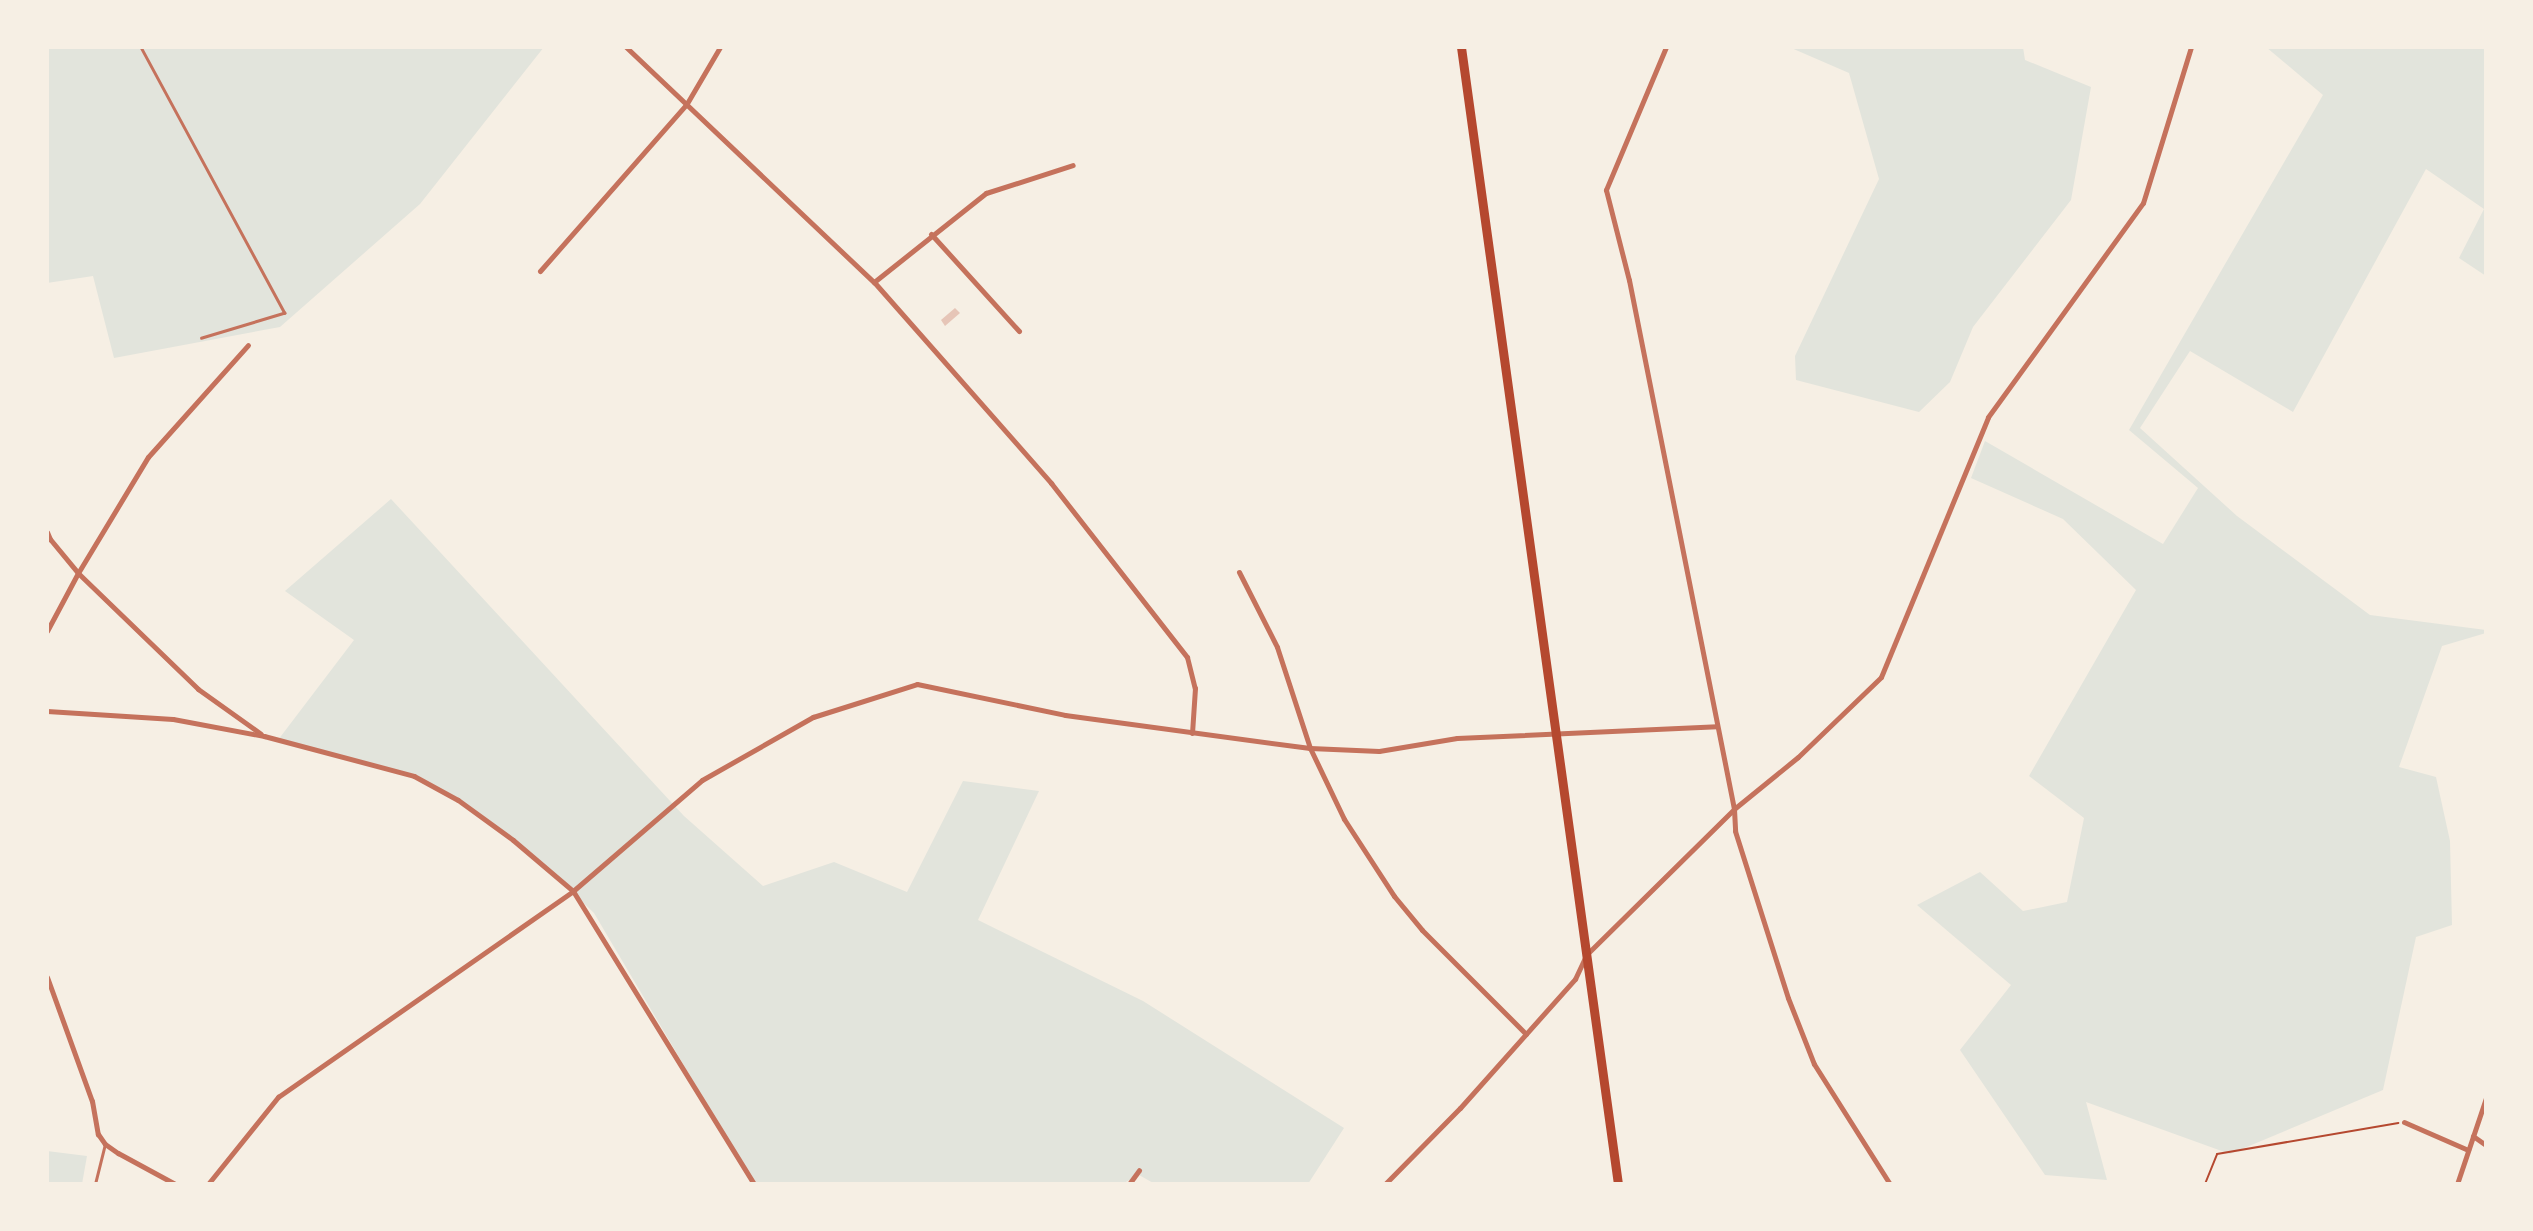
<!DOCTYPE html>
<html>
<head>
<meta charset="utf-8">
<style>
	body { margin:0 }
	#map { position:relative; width:2533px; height:1231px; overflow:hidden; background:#f6efe4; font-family:Barlow,sans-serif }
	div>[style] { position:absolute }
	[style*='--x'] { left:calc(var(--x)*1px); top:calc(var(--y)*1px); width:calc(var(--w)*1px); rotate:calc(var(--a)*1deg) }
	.green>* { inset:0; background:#e2e4dc }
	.building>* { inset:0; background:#e6c5b7 }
	.path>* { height:2px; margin:-1px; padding:0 1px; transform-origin:1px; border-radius:1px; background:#b5482f }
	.service>* { height:2.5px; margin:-1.25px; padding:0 1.25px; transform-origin:1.25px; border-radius:1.25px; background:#c5725c }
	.minor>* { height:5px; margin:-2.5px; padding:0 2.5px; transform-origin:2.5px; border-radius:2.5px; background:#c5725c }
	.primary>* { height:9px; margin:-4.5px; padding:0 4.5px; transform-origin:4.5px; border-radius:4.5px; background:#b5482f }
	span { translate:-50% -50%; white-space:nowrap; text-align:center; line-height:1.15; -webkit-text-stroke:7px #f6efe4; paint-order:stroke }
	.frame { position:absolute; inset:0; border:49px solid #f6efe4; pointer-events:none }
</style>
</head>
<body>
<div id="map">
	<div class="green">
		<div style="clip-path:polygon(47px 47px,544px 47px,420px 204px,280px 327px,114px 358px,93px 276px,47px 283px)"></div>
		<div style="clip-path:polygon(1789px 47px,2023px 47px,2025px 60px,2091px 87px,2071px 200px,1973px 327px,1950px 382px,1919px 412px,1796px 380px,1795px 356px,1879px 179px,1849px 73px)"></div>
		<div style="clip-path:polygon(2266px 47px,2486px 47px,2486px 276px,2459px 258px,2484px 209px,2426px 169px,2293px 412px,2190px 351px,2140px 428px,2237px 516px,2370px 615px,2486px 630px,2486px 633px,2442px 646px,2399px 767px,2436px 777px,2450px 841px,2452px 925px,2416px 937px,2383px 1090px,2230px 1154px,2086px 1102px,2107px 1180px,2045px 1175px,1960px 1050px,2011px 985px,1917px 905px,1980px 872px,2023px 911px,2067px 902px,2084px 818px,2029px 776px,2136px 590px,2063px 519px,1971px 478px,1985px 441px,2163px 544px,2198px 488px,2129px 430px,2323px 95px)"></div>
		<div style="clip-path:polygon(391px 499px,684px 816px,763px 886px,834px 862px,907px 892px,963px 781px,1039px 791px,978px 920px,1143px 1001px,1344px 1128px,1308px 1184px,1155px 1184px,1139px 1175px,1122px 1184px,754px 1184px,594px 913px,538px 859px,462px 804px,414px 778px,278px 740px,354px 640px,285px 591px)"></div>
		<div style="clip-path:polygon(47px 1151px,87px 1156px,82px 1184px,47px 1184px)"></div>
	</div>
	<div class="building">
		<div style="clip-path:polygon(955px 308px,960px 313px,945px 326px,941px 320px)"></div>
	</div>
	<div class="path">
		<div style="--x:2205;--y:1184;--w:32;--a:-68"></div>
		<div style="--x:2217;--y:1154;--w:184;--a:-9.7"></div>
	</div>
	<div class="service">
		<div style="--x:141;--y:47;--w:302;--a:61.6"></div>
		<div style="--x:285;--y:313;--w:87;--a:163.2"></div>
		<div style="--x:95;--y:1184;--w:41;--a:-76"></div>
	</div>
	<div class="minor">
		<div style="--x:626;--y:47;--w:342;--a:43.5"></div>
		<div style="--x:874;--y:282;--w:268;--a:48.6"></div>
		<div style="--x:1051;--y:483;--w:221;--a:52"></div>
		<div style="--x:1187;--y:657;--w:32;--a:76"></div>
		<div style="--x:1195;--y:688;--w:45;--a:93.8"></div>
		<div style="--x:1666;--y:47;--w:155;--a:112.8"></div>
		<div style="--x:1606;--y:190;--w:93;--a:75.7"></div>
		<div style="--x:1629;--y:280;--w:539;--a:78.77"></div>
		<div style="--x:1734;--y:809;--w:22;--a:87"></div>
		<div style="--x:1735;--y:831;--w:175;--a:72.4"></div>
		<div style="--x:1788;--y:998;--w:71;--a:68.5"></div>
		<div style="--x:1814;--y:1064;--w:142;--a:57.7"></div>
		<div style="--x:931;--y:234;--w:131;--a:47.8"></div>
		<div style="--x:540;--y:271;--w:221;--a:-48.7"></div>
		<div style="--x:686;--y:105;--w:67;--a:-59.6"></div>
		<div style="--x:874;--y:282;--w:143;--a:-38.5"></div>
		<div style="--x:986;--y:193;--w:91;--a:-17.8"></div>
		<div style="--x:47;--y:532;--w:8;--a:67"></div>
		<div style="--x:50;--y:539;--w:44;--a:50.5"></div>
		<div style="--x:78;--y:573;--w:167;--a:44"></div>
		<div style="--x:198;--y:689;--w:77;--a:35.5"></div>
		<div style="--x:1239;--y:572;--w:84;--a:63.1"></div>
		<div style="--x:1277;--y:647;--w:106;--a:71.9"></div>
		<div style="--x:1310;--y:748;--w:79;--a:64.4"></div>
		<div style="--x:1344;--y:819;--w:92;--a:57"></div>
		<div style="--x:1394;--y:896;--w:44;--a:50.5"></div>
		<div style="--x:1422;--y:930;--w:147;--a:45"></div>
		<div style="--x:47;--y:631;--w:66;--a:-61.9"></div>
		<div style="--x:78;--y:573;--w:135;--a:-58.9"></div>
		<div style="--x:148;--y:457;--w:150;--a:-48.2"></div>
		<div style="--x:47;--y:711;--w:126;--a:3.6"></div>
		<div style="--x:173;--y:719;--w:93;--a:10.6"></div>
		<div style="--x:264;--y:736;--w:155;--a:14.9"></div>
		<div style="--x:414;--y:776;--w:50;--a:28.6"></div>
		<div style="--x:458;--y:800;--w:68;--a:36"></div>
		<div style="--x:513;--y:840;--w:79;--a:40.4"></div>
		<div style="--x:573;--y:891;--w:344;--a:58.3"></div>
		<div style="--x:47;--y:977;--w:132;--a:70.1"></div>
		<div style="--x:92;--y:1101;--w:34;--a:80"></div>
		<div style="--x:98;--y:1134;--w:12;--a:55"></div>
		<div style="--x:105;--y:1144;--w:16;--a:35"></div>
		<div style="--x:118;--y:1153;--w:65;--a:28.5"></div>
		<div style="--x:2404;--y:1122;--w:70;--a:23.6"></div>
		<div style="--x:2473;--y:1136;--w:16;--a:35"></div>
		<div style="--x:208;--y:1184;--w:112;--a:-51.2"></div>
		<div style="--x:278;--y:1097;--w:360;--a:-34.9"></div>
		<div style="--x:573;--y:891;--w:170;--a:-40.7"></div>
		<div style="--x:702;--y:780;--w:128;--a:-29.6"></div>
		<div style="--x:813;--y:717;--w:109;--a:-17.6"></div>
		<div style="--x:917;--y:684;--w:151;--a:11.8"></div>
		<div style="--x:1065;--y:715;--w:247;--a:7.7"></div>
		<div style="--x:1310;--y:748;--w:69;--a:2.5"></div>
		<div style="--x:1379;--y:751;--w:79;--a:-9.5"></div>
		<div style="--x:1457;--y:738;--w:260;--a:-2.6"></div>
		<div style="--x:1129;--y:1184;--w:17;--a:-54"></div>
		<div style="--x:1385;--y:1184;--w:107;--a:-45.4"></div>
		<div style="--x:1460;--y:1108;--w:173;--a:-48.3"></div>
		<div style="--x:1575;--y:979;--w:26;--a:-65"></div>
		<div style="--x:1586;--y:955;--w:208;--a:-44.6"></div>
		<div style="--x:1734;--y:809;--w:82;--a:-39.1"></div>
		<div style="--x:1798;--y:757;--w:115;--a:-43.9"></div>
		<div style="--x:1881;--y:677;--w:281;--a:-67.6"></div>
		<div style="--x:1988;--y:417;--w:264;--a:-54.1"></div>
		<div style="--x:2143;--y:203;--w:163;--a:-72.9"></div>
		<div style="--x:2457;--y:1184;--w:91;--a:-71.4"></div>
	</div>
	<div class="primary">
		<div style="--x:1461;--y:47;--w:1148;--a:82.14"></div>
	</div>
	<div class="frame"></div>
</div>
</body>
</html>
